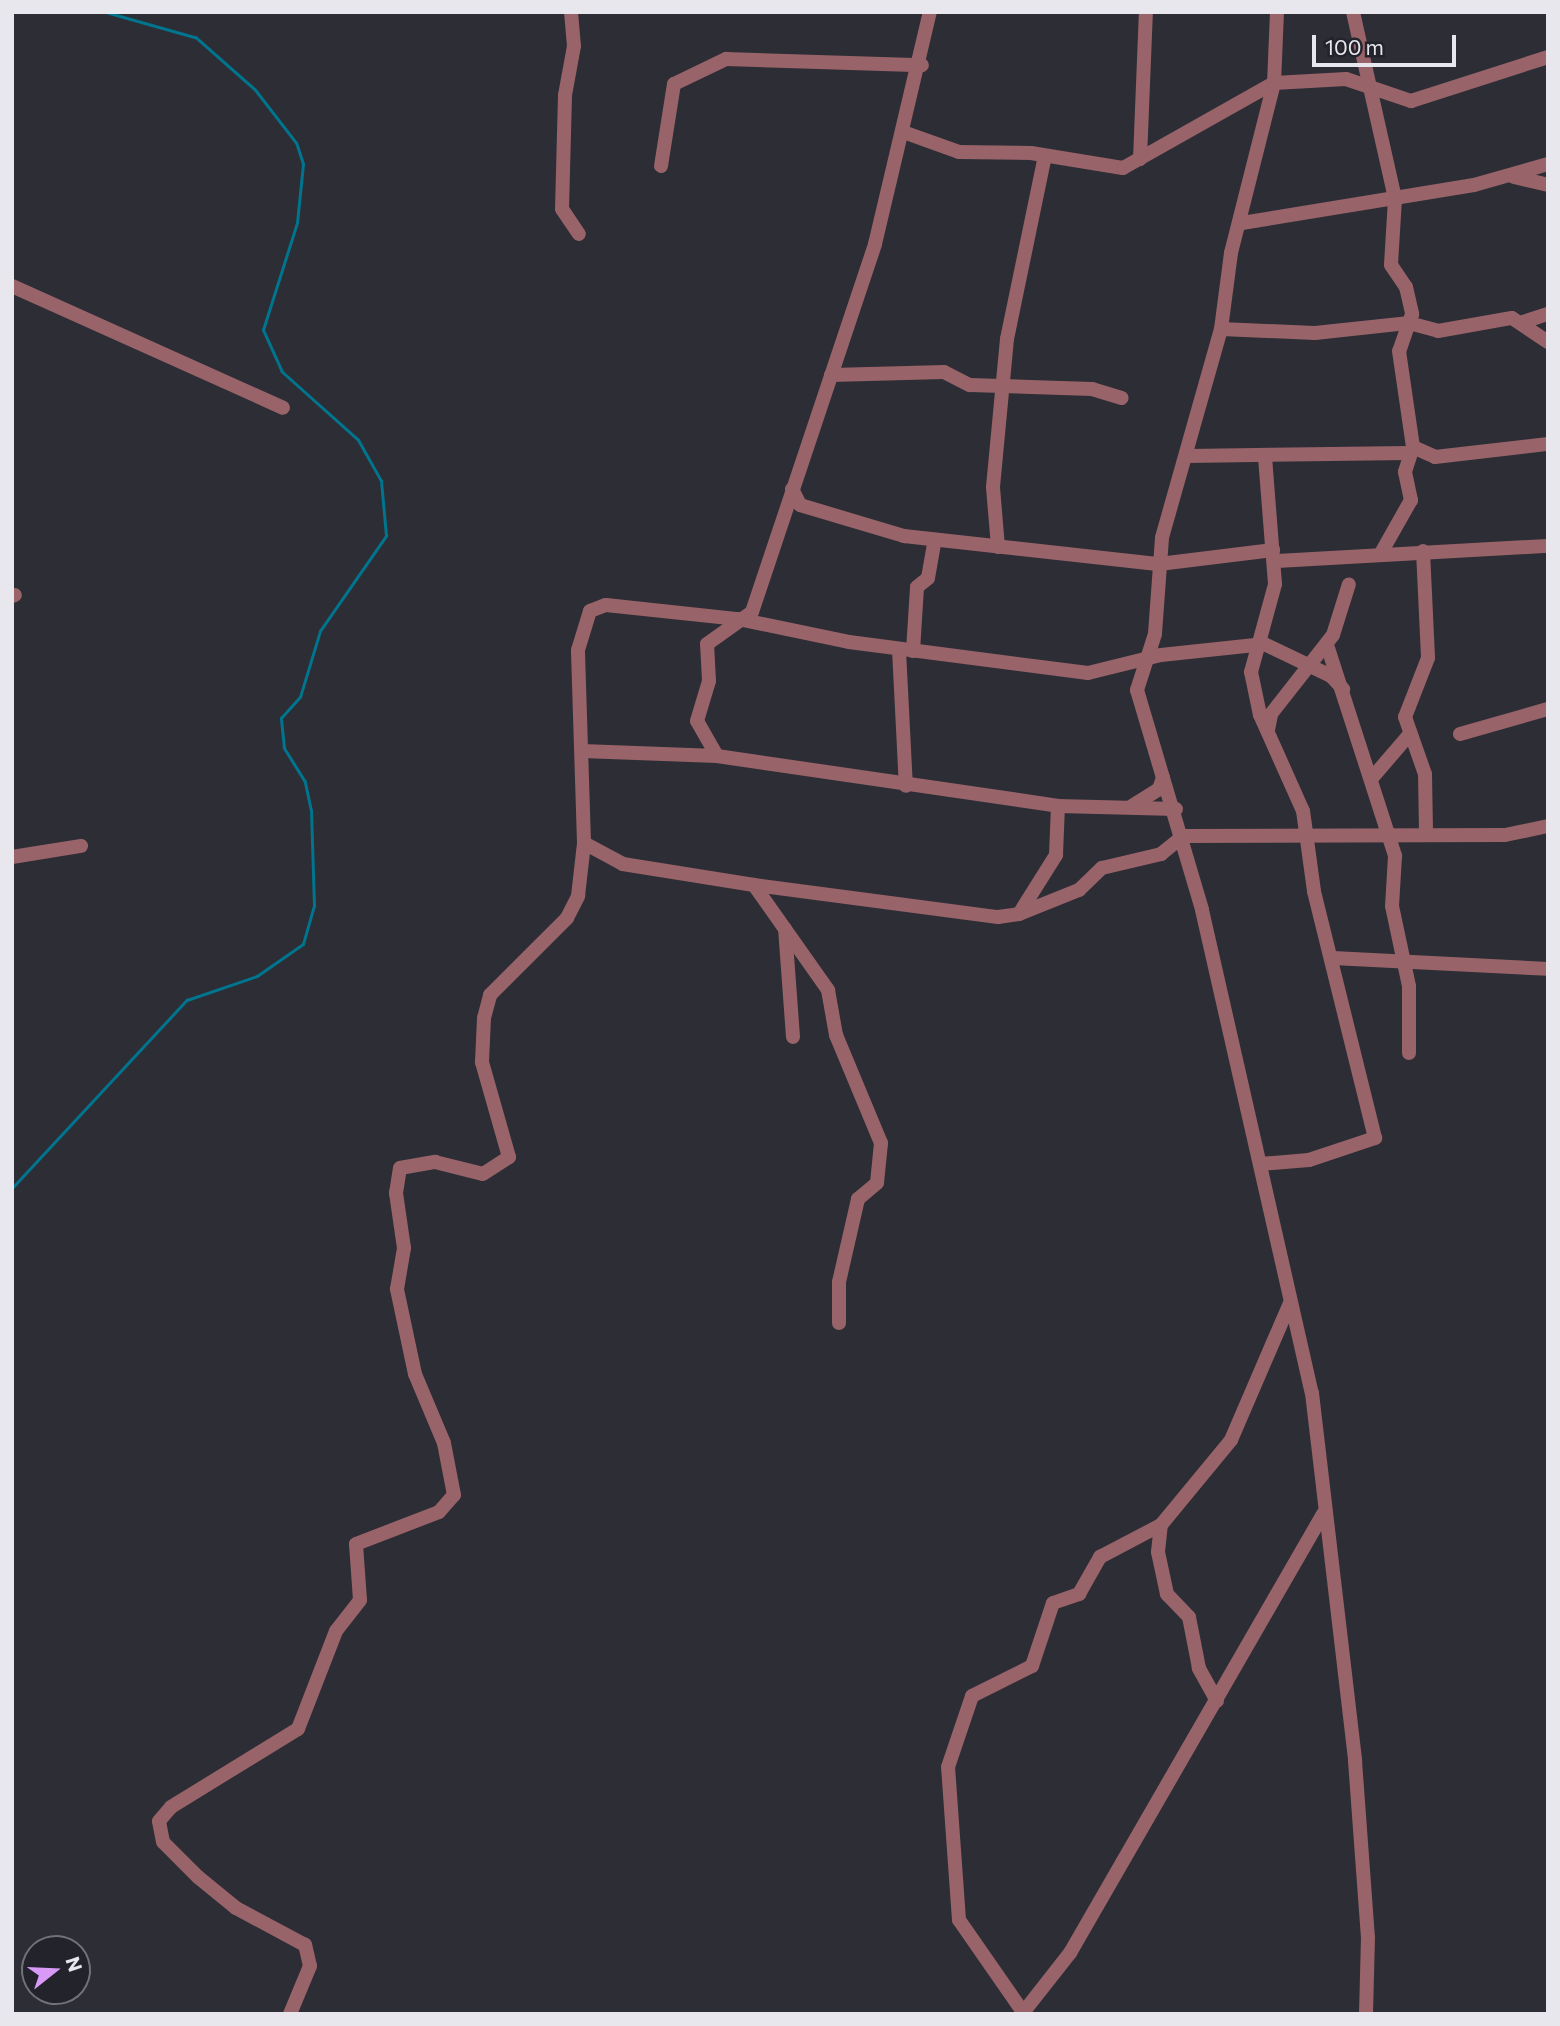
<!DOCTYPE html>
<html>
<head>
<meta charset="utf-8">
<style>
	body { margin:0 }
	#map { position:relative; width:1560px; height:2026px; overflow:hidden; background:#2c2d35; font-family:Commissioner,sans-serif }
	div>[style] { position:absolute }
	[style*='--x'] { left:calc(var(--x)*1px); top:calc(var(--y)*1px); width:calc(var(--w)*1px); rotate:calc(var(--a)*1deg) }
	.stream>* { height:2.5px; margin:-1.25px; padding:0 1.25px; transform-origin:1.25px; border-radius:1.25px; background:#01748e }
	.minor>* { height:14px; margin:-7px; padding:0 7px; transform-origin:7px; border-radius:7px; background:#986369 }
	span { translate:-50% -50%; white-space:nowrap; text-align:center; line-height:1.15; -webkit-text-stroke:5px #22232b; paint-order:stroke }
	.frame { position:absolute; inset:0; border:14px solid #e7e7ed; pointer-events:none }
	.north { position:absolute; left:21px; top:1935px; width:70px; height:70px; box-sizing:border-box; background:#22232b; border:2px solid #717179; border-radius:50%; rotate:72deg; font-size:19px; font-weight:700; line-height:28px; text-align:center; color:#e7e7ed }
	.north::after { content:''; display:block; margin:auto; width:24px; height:32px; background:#d99af7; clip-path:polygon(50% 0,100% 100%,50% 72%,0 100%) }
	.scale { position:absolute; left:1312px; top:35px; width:144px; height:32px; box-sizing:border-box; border:4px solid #e7e7ed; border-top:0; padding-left:9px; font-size:21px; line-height:24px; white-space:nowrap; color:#e7e7ed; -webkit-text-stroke:5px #22232b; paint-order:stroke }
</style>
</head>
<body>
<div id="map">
	<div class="stream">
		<div style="--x:12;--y:1188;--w:257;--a:-47.1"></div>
		<div style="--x:187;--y:1000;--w:74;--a:-18.9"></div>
		<div style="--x:257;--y:976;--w:56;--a:-34.8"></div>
		<div style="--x:303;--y:944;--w:40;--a:-74"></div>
		<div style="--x:314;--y:906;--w:95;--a:-91.8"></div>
		<div style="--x:311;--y:811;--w:30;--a:-102"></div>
		<div style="--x:305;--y:782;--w:40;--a:-122"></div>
		<div style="--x:284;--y:748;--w:30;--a:-96"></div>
		<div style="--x:281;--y:718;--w:28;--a:-48"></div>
		<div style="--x:300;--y:697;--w:69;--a:-73.1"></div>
		<div style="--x:320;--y:631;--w:116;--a:-55.2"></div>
		<div style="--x:386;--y:536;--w:55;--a:-95.2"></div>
		<div style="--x:381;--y:481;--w:47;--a:-119.3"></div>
		<div style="--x:358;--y:440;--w:102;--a:-138.2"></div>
		<div style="--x:282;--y:372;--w:46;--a:-114.3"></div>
		<div style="--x:263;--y:330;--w:112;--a:-72.4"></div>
		<div style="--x:297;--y:223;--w:59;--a:-84.2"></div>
		<div style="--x:303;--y:164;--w:22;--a:-108"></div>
		<div style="--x:296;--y:143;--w:67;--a:-127.7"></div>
		<div style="--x:255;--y:90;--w:79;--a:-138.6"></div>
		<div style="--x:196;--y:38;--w:96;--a:-164.2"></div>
	</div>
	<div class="minor">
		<div style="--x:571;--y:12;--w:34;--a:85"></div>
		<div style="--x:574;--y:46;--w:50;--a:100.4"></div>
		<div style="--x:565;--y:95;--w:114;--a:91.5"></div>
		<div style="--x:562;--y:209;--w:30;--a:56"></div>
		<div style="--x:1277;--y:12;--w:71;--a:92.4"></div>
		<div style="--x:1274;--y:83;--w:175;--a:104.2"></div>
		<div style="--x:1231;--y:253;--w:77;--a:97.5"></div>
		<div style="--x:1221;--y:329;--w:217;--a:105.8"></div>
		<div style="--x:1162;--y:538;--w:96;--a:94.2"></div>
		<div style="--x:1155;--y:634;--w:59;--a:107.8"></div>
		<div style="--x:1137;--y:690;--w:229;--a:73.5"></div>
		<div style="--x:1202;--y:910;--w:495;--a:77.2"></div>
		<div style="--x:1312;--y:1393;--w:371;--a:83.3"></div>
		<div style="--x:1355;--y:1761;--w:176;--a:85.8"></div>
		<div style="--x:1368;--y:1937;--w:77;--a:91.5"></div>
		<div style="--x:1353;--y:12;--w:192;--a:77.3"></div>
		<div style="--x:1395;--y:199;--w:66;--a:93.5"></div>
		<div style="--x:1391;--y:265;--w:27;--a:56"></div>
		<div style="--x:1406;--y:287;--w:28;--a:77"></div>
		<div style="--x:1412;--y:314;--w:39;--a:109"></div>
		<div style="--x:1399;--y:351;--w:97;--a:81.7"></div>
		<div style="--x:1413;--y:447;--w:26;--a:108"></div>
		<div style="--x:1405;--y:472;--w:29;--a:78"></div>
		<div style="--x:1411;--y:500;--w:61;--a:119.5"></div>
		<div style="--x:906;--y:133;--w:56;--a:19.7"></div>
		<div style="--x:959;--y:152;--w:72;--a:0.8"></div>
		<div style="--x:1031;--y:153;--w:93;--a:9.3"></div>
		<div style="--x:1123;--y:168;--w:173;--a:-29.4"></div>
		<div style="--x:1274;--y:83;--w:72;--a:-3.2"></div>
		<div style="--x:1346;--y:79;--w:69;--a:18.7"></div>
		<div style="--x:1411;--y:101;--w:144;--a:-17.8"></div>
		<div style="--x:1140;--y:159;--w:147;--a:-87.7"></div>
		<div style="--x:661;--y:166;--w:83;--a:-81"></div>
		<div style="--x:674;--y:84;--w:58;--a:-25.7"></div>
		<div style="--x:726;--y:59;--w:196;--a:1.8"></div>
		<div style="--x:1514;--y:177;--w:35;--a:13"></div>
		<div style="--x:1242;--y:223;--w:235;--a:-9.3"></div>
		<div style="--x:1474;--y:185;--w:77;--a:-15.8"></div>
		<div style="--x:12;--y:286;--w:297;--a:24.2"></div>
		<div style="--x:1523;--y:322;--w:26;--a:-18"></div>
		<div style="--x:1221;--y:329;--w:94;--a:2.4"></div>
		<div style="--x:1315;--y:333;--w:95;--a:-6.1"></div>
		<div style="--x:1409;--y:323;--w:30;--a:15"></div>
		<div style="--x:1438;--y:331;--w:75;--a:-10"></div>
		<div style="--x:1512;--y:318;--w:43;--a:33.7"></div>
		<div style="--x:831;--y:375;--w:113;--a:-1.5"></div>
		<div style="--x:944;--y:372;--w:29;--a:27"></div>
		<div style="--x:970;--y:385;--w:122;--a:1.9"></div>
		<div style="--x:1092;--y:389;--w:31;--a:17"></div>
		<div style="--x:1413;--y:447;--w:24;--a:24"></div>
		<div style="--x:1435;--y:457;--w:114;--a:-6.6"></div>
		<div style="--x:1188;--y:456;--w:221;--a:-0.8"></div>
		<div style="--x:792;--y:489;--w:18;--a:63"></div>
		<div style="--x:800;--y:505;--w:109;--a:16.6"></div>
		<div style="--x:904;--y:536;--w:257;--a:6.3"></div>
		<div style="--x:1159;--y:564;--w:115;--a:-7"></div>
		<div style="--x:998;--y:547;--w:60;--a:-94.8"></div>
		<div style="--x:993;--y:487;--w:149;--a:-84.6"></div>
		<div style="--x:1007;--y:339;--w:187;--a:-78.3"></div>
		<div style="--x:1423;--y:551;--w:107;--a:87.3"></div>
		<div style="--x:1428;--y:658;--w:63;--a:111.3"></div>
		<div style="--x:1405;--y:717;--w:60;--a:70.7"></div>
		<div style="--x:1425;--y:774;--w:60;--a:89"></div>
		<div style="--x:1277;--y:561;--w:271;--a:-3.2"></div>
		<div style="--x:12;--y:596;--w:3;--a:-18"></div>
		<div style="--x:1327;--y:645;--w:222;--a:72.1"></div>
		<div style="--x:1395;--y:856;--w:50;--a:93.4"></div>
		<div style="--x:1392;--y:906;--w:82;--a:78"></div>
		<div style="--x:1409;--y:986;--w:67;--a:90"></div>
		<div style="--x:899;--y:650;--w:136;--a:87.1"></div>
		<div style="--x:913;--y:651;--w:64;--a:-86.4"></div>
		<div style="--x:917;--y:587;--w:14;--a:-39"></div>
		<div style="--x:928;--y:578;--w:39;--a:-80"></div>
		<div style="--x:1268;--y:730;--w:16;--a:-79"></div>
		<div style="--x:1271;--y:714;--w:100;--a:-51.9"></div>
		<div style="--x:1333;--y:635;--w:53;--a:-72.6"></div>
		<div style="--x:1460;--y:734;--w:91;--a:-15.9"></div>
		<div style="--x:582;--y:751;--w:135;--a:2.1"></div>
		<div style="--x:717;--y:756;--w:345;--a:8.3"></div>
		<div style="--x:1058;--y:806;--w:118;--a:1.5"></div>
		<div style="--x:717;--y:756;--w:40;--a:-119.7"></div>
		<div style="--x:697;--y:721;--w:42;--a:-73.3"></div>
		<div style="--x:709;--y:681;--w:37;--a:-93"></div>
		<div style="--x:707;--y:644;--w:55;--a:-35.4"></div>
		<div style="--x:752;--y:612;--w:388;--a:-71.5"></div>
		<div style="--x:875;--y:244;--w:238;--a:-76.7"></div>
		<div style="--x:1372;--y:778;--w:57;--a:-49.3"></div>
		<div style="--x:1132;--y:806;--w:32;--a:-32"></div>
		<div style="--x:1159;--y:789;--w:12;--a:-70"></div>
		<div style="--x:12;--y:857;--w:70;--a:-9.1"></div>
		<div style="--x:754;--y:885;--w:246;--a:7.5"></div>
		<div style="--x:998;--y:917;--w:21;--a:-8"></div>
		<div style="--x:1019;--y:914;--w:70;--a:-57.9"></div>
		<div style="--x:1056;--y:855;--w:49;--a:-87.7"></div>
		<div style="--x:1019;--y:914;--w:65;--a:-21.8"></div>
		<div style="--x:1079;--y:890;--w:32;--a:-44"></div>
		<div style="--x:1102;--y:868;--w:61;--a:-13.3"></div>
		<div style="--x:1161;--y:854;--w:28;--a:-39"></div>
		<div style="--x:1183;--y:836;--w:322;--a:-0.2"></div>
		<div style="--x:1505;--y:835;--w:44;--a:-11.8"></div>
		<div style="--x:785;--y:929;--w:75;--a:54.8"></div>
		<div style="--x:828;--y:990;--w:46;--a:79.9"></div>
		<div style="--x:836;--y:1035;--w:117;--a:67.4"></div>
		<div style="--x:881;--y:1143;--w:40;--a:95.7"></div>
		<div style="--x:877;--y:1183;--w:25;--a:140"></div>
		<div style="--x:858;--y:1199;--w:85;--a:102.9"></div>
		<div style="--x:839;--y:1282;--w:41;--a:90"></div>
		<div style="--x:1333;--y:958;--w:215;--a:2.9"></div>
		<div style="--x:793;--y:1037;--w:108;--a:-94.2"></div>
		<div style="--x:785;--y:929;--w:54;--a:-125.2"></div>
		<div style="--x:754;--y:885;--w:133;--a:-170.9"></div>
		<div style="--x:623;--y:864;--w:44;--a:-151.7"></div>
		<div style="--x:584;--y:843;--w:193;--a:-91.8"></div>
		<div style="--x:578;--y:650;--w:41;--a:-72.9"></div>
		<div style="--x:590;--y:611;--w:17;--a:-21"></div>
		<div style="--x:606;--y:605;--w:133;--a:6.1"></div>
		<div style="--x:738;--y:619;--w:113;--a:11.7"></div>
		<div style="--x:849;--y:642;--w:241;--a:7.4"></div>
		<div style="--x:1088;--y:673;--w:75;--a:-13.9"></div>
		<div style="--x:1161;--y:655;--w:104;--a:-6.1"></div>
		<div style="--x:1264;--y:644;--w:74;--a:25.5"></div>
		<div style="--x:1331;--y:676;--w:18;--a:47"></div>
		<div style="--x:1260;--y:1164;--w:49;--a:-4.7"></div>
		<div style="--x:1309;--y:1160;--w:70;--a:-18.4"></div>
		<div style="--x:1375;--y:1138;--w:254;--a:-103.9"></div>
		<div style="--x:1314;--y:891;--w:81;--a:-97.8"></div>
		<div style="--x:1303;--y:811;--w:105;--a:-114.1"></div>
		<div style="--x:1260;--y:715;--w:44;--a:-101.8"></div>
		<div style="--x:1251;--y:672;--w:91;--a:-74.7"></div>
		<div style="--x:1275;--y:584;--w:127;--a:-94.5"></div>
		<div style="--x:1217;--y:1701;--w:38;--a:-119"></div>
		<div style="--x:1199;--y:1668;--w:52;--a:-101.1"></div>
		<div style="--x:1189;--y:1617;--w:32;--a:-134"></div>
		<div style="--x:1167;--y:1594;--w:43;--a:-102.1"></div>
		<div style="--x:1158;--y:1552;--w:27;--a:-84"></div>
		<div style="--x:1161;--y:1525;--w:110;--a:-50.5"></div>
		<div style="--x:1231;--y:1440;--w:149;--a:-66.7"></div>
		<div style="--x:1023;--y:2012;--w:112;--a:-124.8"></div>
		<div style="--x:959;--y:1920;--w:153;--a:-94.1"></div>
		<div style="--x:948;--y:1767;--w:75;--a:-71.3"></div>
		<div style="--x:972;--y:1696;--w:67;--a:-26.6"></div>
		<div style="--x:1032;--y:1666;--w:66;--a:-71.6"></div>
		<div style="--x:1053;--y:1603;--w:28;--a:-19"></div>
		<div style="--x:1079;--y:1594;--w:43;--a:-60.4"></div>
		<div style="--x:1100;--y:1557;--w:69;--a:-27.7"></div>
		<div style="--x:290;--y:2014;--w:52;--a:-67.4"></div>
		<div style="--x:310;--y:1966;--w:22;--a:-103"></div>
		<div style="--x:305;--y:1945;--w:78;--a:-151.8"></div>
		<div style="--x:236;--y:1908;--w:49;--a:-140.8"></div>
		<div style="--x:198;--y:1877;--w:49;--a:-135"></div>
		<div style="--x:163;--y:1842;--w:21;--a:-101"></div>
		<div style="--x:159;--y:1821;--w:18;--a:-49"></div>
		<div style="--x:171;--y:1807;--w:149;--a:-31.6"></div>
		<div style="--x:298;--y:1729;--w:105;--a:-68.8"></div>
		<div style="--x:336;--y:1631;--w:39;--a:-52"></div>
		<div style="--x:360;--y:1600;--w:56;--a:-94.1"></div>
		<div style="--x:356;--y:1544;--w:89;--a:-21.1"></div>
		<div style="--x:439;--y:1512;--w:23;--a:-49"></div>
		<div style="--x:454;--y:1495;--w:53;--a:-100.9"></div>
		<div style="--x:444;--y:1443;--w:75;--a:-112.8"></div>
		<div style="--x:415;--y:1374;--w:87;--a:-102"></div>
		<div style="--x:397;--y:1289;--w:42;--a:-80.3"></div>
		<div style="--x:404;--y:1248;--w:56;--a:-98.3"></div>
		<div style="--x:396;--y:1193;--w:25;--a:-81"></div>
		<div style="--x:400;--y:1168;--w:36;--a:-10"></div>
		<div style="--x:435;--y:1162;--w:49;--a:14"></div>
		<div style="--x:483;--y:1174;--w:31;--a:-33"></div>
		<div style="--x:509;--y:1157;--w:99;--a:-105.9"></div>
		<div style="--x:482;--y:1062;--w:44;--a:-87.4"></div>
		<div style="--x:484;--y:1018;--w:24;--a:-75"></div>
		<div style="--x:490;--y:995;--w:109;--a:-45"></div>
		<div style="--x:567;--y:918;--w:25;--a:-63"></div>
		<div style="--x:578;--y:896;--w:53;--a:-83.5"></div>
		<div style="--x:1022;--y:2014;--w:78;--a:-51.8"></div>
		<div style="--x:1070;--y:1953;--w:507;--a:-60.04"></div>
	</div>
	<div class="frame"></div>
	<div class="north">N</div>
	<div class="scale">100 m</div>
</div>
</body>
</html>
